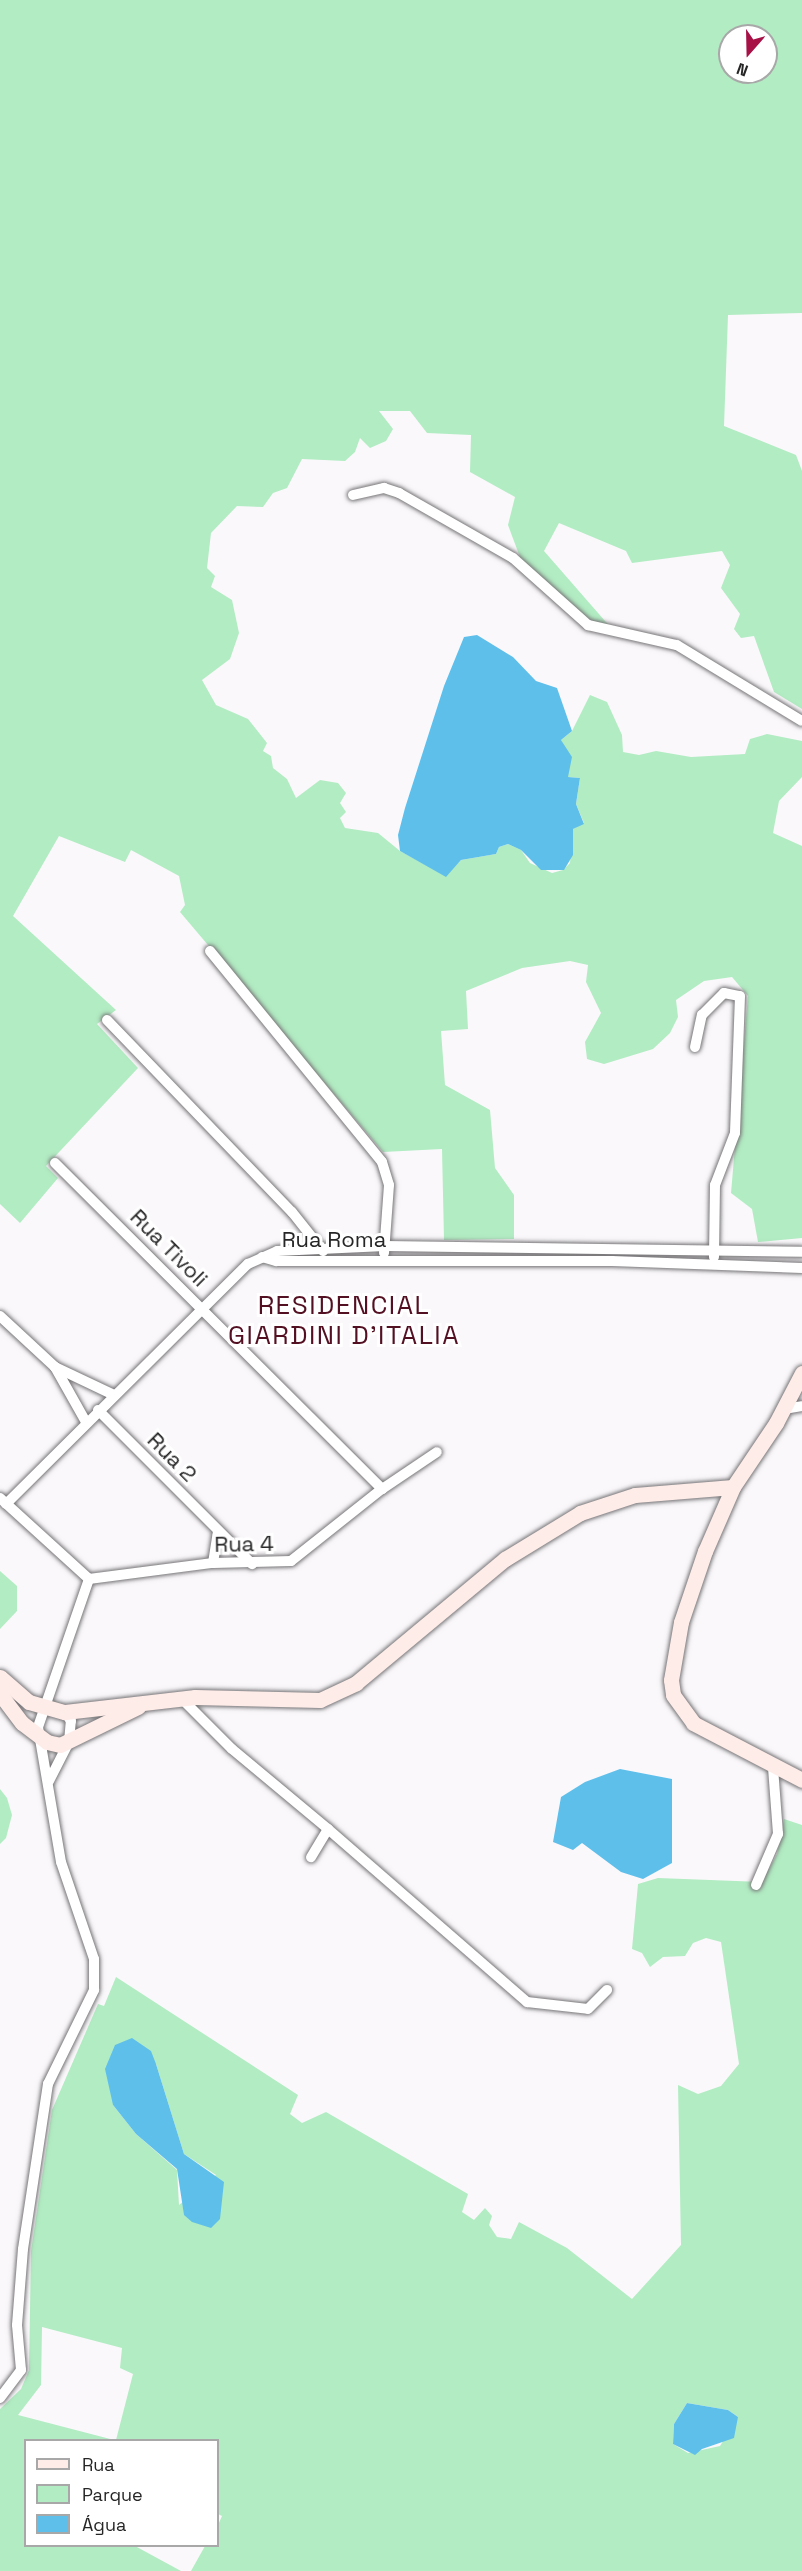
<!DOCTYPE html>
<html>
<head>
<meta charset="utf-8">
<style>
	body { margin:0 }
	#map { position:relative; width:802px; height:2571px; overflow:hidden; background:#faf8fb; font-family:"Space Grotesk",sans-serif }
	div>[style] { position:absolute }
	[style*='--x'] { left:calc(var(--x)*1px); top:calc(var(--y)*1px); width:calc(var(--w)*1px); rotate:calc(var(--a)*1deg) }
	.green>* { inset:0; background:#b2ecc3 }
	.water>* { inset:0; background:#5fbfeb }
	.roads { filter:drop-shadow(0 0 2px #777577) drop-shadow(0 0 2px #777577) }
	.street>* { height:10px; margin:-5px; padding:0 5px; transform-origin:5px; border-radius:5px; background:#fff }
	.secondary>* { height:15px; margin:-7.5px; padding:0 7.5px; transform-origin:7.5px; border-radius:7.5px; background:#feece9 }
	span { translate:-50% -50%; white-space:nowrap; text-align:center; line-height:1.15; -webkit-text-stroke:6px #fff; paint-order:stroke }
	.street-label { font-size:22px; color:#272627 }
	.quarter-label { font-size:26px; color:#541023; letter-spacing:1.5px }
	.legend { position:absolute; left:24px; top:2439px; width:195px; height:108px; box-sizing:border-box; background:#fff; border:2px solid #a9a8a9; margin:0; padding:8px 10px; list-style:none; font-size:18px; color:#272627 }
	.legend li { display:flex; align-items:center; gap:12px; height:30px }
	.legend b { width:30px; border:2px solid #a9a8a9 }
	.north { position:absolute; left:718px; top:24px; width:60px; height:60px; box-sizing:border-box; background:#fff; border:2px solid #a9a8a9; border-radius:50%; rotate:200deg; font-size:16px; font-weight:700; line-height:24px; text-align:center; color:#272627 }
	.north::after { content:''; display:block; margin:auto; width:21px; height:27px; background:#a71146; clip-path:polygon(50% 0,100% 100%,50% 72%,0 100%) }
</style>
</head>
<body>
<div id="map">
	<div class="green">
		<div style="clip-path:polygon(evenodd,0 0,802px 0,802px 313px,728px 315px,724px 426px,796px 455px,802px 471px,802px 709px,774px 692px,754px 636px,741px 638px,734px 629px,740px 614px,721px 588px,730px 565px,722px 551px,632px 563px,626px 551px,559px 523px,544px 551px,612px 629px,599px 628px,521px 560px,508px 525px,515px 497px,470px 472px,471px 435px,427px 433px,410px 411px,379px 411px,393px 429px,386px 441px,370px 448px,360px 438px,355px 452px,345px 461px,302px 459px,287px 488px,273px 493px,263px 507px,237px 506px,211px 533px,207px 568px,215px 576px,211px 587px,232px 600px,239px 633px,230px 659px,202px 680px,216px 705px,248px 719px,267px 743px,263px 751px,271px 756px,273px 768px,287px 779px,296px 798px,320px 780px,338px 783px,346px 793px,340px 803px,346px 812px,340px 818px,345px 828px,378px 833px,400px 851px,446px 876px,461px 860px,496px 854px,499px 847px,508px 844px,521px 850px,530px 863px,552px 873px,563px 870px,570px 863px,573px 829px,584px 823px,576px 804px,580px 778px,568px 777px,561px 740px,572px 731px,590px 695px,607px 702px,622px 735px,623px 752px,639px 755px,656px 751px,691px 757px,745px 754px,750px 739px,767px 734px,802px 741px,802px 777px,779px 801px,773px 833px,802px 846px,802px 1238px,758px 1242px,752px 1209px,731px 1193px,748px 996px,732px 977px,704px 981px,676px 1000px,678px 1017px,670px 1033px,653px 1049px,604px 1064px,587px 1059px,585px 1042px,601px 1013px,586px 982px,588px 965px,570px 961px,522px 968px,466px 991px,468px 1029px,441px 1031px,445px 1085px,490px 1110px,495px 1168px,514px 1195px,514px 1239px,444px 1240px,442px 1149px,383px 1152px,180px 912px,185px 905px,179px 876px,131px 850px,125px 862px,59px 836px,13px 916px,116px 1010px,97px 1024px,138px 1068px,46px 1166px,58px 1178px,20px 1223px,0 1204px,0 0,730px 36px,766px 36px,766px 72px,730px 72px,730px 36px)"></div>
		<div style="clip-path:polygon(0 1571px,17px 1586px,17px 1611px,0 1629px)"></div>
		<div style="clip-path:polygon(0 1789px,7px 1798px,12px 1815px,6px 1838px,0 1844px)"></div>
		<div style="clip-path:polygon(evenodd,784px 1819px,802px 1825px,802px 2571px,191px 2571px,205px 2546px,218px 2546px,218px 2525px,222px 2516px,218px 2514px,218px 2440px,116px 2440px,133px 2374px,120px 2368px,122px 2348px,42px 2327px,41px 2385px,18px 2415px,114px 2440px,26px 2440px,26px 2546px,135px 2546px,181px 2571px,0 2571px,0 2409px,21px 2389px,29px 2370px,31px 2251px,52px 2110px,98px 2004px,104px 2006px,116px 1977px,298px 2095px,290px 2114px,302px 2123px,326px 2112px,468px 2194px,462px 2212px,474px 2220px,485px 2208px,492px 2216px,489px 2225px,497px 2237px,511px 2239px,519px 2222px,567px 2248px,632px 2299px,681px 2245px,678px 2085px,698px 2094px,721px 2086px,739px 2064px,721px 1942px,706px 1938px,693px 1943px,685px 1956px,663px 1957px,650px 1967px,642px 1953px,632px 1949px,638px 1884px,658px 1878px,762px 1882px,777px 1854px,784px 1819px,156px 2064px,184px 2154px,216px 2175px,179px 2205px,177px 2170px,136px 2134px,113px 2105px,156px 2064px,784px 1819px,687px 2403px,728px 2410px,738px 2417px,720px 2446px,688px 2453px,673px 2444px,674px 2424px,687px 2403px)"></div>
	</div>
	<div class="water">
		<div style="clip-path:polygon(477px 635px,513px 657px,536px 681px,557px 688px,572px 731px,561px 740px,572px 757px,568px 777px,580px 778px,576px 804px,584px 824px,573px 829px,573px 855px,564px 870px,541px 870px,521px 850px,508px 844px,499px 847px,496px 854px,461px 860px,446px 877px,400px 851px,398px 835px,405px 808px,444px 686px,464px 637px)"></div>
		<div style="clip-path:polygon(620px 1769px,672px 1779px,672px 1863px,643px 1879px,621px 1872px,582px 1843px,573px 1850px,553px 1842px,561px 1797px,585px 1782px)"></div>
		<div style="clip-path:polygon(132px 2038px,151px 2051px,156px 2064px,184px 2154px,224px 2182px,220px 2219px,211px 2228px,192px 2222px,184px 2215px,177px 2169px,136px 2134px,113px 2105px,105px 2069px,115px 2045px)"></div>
		<div style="clip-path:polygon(687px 2403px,728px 2410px,738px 2417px,734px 2438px,702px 2449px,695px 2455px,673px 2444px,674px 2424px)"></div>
	</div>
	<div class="roads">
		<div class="street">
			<div style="--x:353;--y:495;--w:32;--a:-13"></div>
			<div style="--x:384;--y:488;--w:16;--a:18"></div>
			<div style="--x:399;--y:493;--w:131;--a:29.7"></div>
			<div style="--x:513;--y:558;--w:101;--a:41.8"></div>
			<div style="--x:588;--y:625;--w:91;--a:12.7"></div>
			<div style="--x:677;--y:645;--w:146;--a:31.3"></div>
			<div style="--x:210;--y:951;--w:272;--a:50.8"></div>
			<div style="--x:382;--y:1162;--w:24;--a:73"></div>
			<div style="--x:389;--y:1185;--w:68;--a:94.2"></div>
			<div style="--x:107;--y:1020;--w:267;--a:46.1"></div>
			<div style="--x:292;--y:1212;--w:50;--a:51.5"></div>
			<div style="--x:695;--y:1047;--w:33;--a:-78"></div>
			<div style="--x:702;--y:1015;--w:31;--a:-45"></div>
			<div style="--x:724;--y:993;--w:16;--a:11"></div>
			<div style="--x:740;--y:996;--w:137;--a:92.1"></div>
			<div style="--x:735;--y:1133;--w:56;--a:111"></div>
			<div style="--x:715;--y:1185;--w:72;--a:90.8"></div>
			<div style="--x:55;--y:1163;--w:462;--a:44.9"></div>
			<div style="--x:262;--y:1257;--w:15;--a:16"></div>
			<div style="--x:276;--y:1261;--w:336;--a:0"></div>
			<div style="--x:612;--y:1261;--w:190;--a:2.1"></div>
			<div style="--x:0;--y:1316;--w:75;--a:42.8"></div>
			<div style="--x:55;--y:1367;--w:63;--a:60.6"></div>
			<div style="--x:55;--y:1367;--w:65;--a:25.4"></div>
			<div style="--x:784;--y:1409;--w:18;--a:-9"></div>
			<div style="--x:98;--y:1410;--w:218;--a:45"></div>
			<div style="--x:0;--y:1498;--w:120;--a:42.3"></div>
			<div style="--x:6;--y:1504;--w:341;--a:-44.8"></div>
			<div style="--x:248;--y:1264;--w:32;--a:-24"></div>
			<div style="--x:277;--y:1251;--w:108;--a:-2.7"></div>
			<div style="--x:385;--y:1246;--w:417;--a:0.8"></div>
			<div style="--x:213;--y:1563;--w:32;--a:-81"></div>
			<div style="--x:89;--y:1579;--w:125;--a:-7.4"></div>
			<div style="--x:213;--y:1563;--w:78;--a:-1.5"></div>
			<div style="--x:291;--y:1561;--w:116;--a:-38.4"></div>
			<div style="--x:382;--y:1489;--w:66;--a:-33.9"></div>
			<div style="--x:181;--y:1698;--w:72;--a:45"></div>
			<div style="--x:232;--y:1749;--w:125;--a:39.8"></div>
			<div style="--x:328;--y:1829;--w:33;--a:121"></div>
			<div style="--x:49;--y:1781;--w:44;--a:-62.9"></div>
			<div style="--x:69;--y:1742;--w:21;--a:-85"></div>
			<div style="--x:71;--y:1721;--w:11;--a:-124"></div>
			<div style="--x:328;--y:1829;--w:264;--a:41"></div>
			<div style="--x:527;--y:2002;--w:61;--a:6.5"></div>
			<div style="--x:588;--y:2009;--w:27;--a:-45"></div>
			<div style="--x:756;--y:1885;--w:56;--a:-66.7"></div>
			<div style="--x:778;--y:1834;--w:67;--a:-94.3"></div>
			<div style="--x:0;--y:2398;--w:35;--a:-53"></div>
			<div style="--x:21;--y:2370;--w:45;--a:-95.1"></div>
			<div style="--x:17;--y:2325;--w:76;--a:-85.5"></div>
			<div style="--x:23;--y:2249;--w:167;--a:-81.4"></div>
			<div style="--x:48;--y:2084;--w:105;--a:-63.9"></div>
			<div style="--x:94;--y:1990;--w:31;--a:-90"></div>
			<div style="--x:94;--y:1959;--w:102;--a:-108.8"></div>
			<div style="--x:61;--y:1862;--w:137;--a:-99.7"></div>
			<div style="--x:38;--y:1727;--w:157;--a:-71"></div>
		</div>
		<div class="secondary">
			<div style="--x:802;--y:1373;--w:56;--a:117.5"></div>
			<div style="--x:776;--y:1423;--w:77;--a:123.9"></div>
			<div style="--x:733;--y:1487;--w:70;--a:113.6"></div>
			<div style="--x:705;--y:1551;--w:75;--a:108.7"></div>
			<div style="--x:681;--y:1622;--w:59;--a:99.8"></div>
			<div style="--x:671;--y:1680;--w:15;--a:82"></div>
			<div style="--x:673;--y:1695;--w:34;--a:54"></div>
			<div style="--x:693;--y:1723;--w:123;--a:27.6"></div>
			<div style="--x:0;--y:1677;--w:38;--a:41"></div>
			<div style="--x:29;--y:1702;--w:37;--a:16"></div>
			<div style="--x:65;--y:1712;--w:131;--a:-6.6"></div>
			<div style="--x:195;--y:1697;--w:125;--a:1.4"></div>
			<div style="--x:320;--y:1700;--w:40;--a:-25"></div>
			<div style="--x:356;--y:1683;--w:194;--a:-39.8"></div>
			<div style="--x:505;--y:1559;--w:88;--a:-31.5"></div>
			<div style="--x:580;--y:1513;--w:58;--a:-18.1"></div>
			<div style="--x:635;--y:1495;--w:98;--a:-4.7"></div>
			<div style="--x:0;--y:1694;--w:36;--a:53"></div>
			<div style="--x:22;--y:1723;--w:31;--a:37"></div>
			<div style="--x:47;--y:1742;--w:13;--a:13"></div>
			<div style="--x:60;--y:1745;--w:87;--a:-26"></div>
		</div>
	</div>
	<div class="street-label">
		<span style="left:334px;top:1240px">Rua Roma</span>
		<span style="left:169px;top:1248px;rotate:45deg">Rua Tivoli</span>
		<span style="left:172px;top:1457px;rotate:45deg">Rua 2</span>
		<span style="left:244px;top:1544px;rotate:-1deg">Rua 4</span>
	</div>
	<div class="quarter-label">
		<span style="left:344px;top:1321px">RESIDENCIAL<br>GIARDINI D'ITALIA</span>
	</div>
	<ul class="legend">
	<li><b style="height:8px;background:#feece9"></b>Rua</li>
	<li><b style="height:16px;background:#b2ecc3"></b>Parque</li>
	<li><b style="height:16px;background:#5fbfeb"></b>Água</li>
	</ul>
	<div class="north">N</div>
</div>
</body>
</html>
